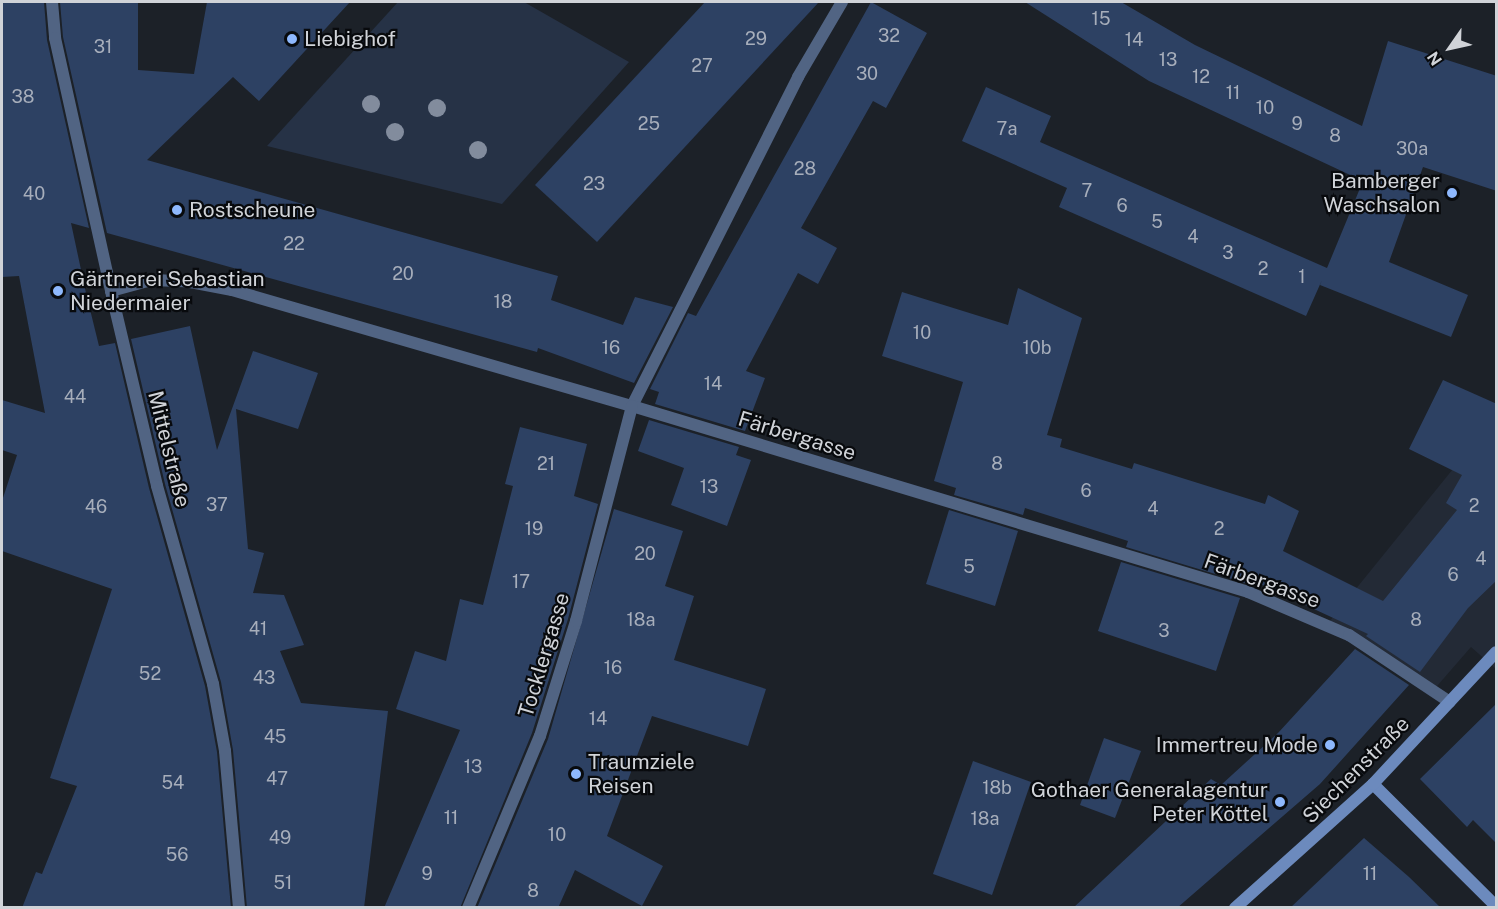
<!DOCTYPE html>
<html>
<head>
<meta charset="utf-8">
<style>
	body { margin:0 }
	#map { position:relative; width:1498px; height:909px; overflow:hidden; background:#1c2128; font-family:"Public Sans",sans-serif }
	div>[style] { position:absolute }
	[style*='--x'] { left:calc(var(--x)*1px); top:calc(var(--y)*1px); width:calc(var(--w)*1px); rotate:calc(var(--a)*1deg) }
	.built>* { inset:0; background:#232a36 }
	.green>* { inset:0; background:#263246 }
	.building>* { inset:0; background:#2d4163 }
	.lane>* { height:12px; margin:-6px; padding:0 6px; transform-origin:6px; border-radius:6px; background:#516483 }
	.street>* { height:12px; margin:-6px; padding:0 6px; transform-origin:6px; border-radius:6px; background:#516483 }
	.secondary>* { height:12px; margin:-6px; padding:0 6px; transform-origin:6px; border-radius:6px; background:#6c8abd }
	.trees>* { width:18px; height:18px; margin:-9px; border-radius:50%; background:#828c9d }
	.dots>* { width:16px; height:16px; translate:-50% -50%; box-sizing:border-box; border:3px solid #080a0d; border-radius:50% }
	span { translate:-50% -50%; white-space:nowrap; text-align:center; line-height:1.15; -webkit-text-stroke:4.5px #080a0d; paint-order:stroke }
	.number-label { font-size:18px; color:#a7aebb }
	.number-label span { -webkit-text-stroke-width:0 }
	.poi-label { font-size:21px; color:#d0d3d8 }
	.left { translate:0 -50%; text-align:left }
	.right { translate:-100% -50%; text-align:right }
	.street-label { font-size:21px; color:#d0d3d8 }
	.frame { position:absolute; inset:0; border:3px solid #d0d3d8; pointer-events:none }
	.north { position:absolute; left:1420px; top:18px; width:60px; height:60px; -webkit-text-stroke:4px #080a0d; paint-order:stroke; rotate:236deg; font-size:16px; font-weight:700; line-height:24px; text-align:center; color:#d0d3d8 }
	.north::after { content:''; display:block; margin:auto; width:21px; height:27px; background:#d0d3d8; clip-path:polygon(50% 0,100% 100%,50% 72%,0 100%) }
</style>
</head>
<body>
<div id="map">
	<div class="built">
		<div style="clip-path:polygon(1496px 404px,1496px 669px,1471px 647px,1431px 693px,1325px 627px,1474px 443px)"></div>
	</div>
	<div class="green">
		<div style="clip-path:polygon(398px 2px,524px 2px,629px 62px,502px 204px,267px 146px)"></div>
	</div>
	<div class="building">
		<div style="clip-path:polygon(2px 2px,44px 2px,47px 40px,89px 228px,71px 223px,86px 293px,99px 346px,115px 343px,149px 488px,205px 686px,217px 752px,231px 908px,22px 908px,36px 872px,42px 874px,77px 786px,50px 778px,112px 589px,2px 551px,2px 501px,17px 455px,2px 450px,2px 400px,45px 413px,19px 276px,2px 277px)"></div>
		<div style="clip-path:polygon(60px 2px,138px 2px,138px 70px,194px 74px,207px 2px,350px 2px,259px 101px,233px 77px,147px 160px,558px 276px,551px 300px,623px 325px,635px 297px,673px 307px,634px 383px,538px 348px,537px 352px,107px 233px,63px 37px)"></div>
		<div style="clip-path:polygon(705px 2px,819px 2px,597px 242px,535px 185px)"></div>
		<div style="clip-path:polygon(871px 2px,927px 33px,886px 108px,873px 101px,801px 228px,837px 248px,818px 284px,798px 273px,746px 371px,765px 378px,745px 431px,655px 404px,659px 392px,650px 389px,688px 313px,696px 316px)"></div>
		<div style="clip-path:polygon(1025px 2px,1121px 2px,1195px 45px,1362px 126px,1388px 41px,1497px 76px,1497px 191px,1423px 167px,1389px 262px,1468px 295px,1451px 337px,1320px 285px,1322px 280px,1306px 316px,1059px 207px,1067px 188px,962px 141px,986px 87px,1051px 116px,1040px 142px,1327px 268px,1363px 181px,1149px 81px)"></div>
		<div style="clip-path:polygon(1018px 288px,1082px 318px,1047px 435px,1062px 439px,1060px 447px,1132px 469px,1134px 463px,1265px 504px,1268px 495px,1299px 511px,1283px 551px,1383px 601px,1457px 510px,1446px 503px,1462px 475px,1409px 449px,1443px 380px,1497px 404px,1497px 580px,1468px 608px,1420px 672px,1366px 636px,1368px 634px,1247px 578px,1245px 583px,1126px 547px,1128px 541px,1025px 508px,1023px 515px,954px 495px,956px 488px,934px 481px,963px 382px,882px 356px,902px 292px,1008px 325px)"></div>
		<div style="clip-path:polygon(190px 326px,217px 450px,253px 351px,318px 373px,298px 429px,236px 409px,248px 549px,264px 553px,253px 593px,284px 595px,304px 645px,280px 651px,301px 703px,388px 711px,364px 908px,247px 908px,233px 750px,221px 682px,165px 484px,131px 339px)"></div>
		<div style="clip-path:polygon(649px 420px,739px 447px,736px 455px,751px 460px,727px 526px,671px 505px,684px 468px,638px 451px)"></div>
		<div style="clip-path:polygon(520px 427px,587px 444px,574px 496px,598px 504px,568px 619px,532px 733px,460px 908px,384px 908px,460px 730px,396px 709px,415px 651px,446px 661px,460px 599px,483px 605px,513px 486px,505px 484px)"></div>
		<div style="clip-path:polygon(614px 509px,683px 531px,665px 586px,694px 596px,674px 660px,766px 689px,748px 746px,652px 716px,607px 836px,663px 866px,642px 906px,575px 870px,558px 908px,477px 908px,548px 739px)"></div>
		<div style="clip-path:polygon(949px 510px,1018px 531px,995px 606px,926px 584px)"></div>
		<div style="clip-path:polygon(1121px 562px,1240px 598px,1216px 671px,1098px 631px)"></div>
		<div style="clip-path:polygon(1355px 649px,1409px 685px,1320px 784px,1177px 908px,1073px 908px,1211px 779px,1221px 785px,1278px 733px)"></div>
		<div style="clip-path:polygon(1497px 703px,1497px 844px,1473px 820px,1467px 827px,1420px 779px)"></div>
		<div style="clip-path:polygon(1104px 738px,1141px 751px,1115px 818px,1080px 805px)"></div>
		<div style="clip-path:polygon(973px 761px,1031px 782px,992px 895px,933px 874px)"></div>
		<div style="clip-path:polygon(1364px 838px,1409px 877px,1441px 908px,1290px 908px)"></div>
	</div>
	<div class="lane">
		<div style="--x:632;--y:406;--w:369;--a:-63.2"></div>
		<div style="--x:798;--y:77;--w:87;--a:-59.6"></div>
	</div>
	<div class="street">
		<div style="--x:52;--y:2;--w:36;--a:85"></div>
		<div style="--x:55;--y:38;--w:259;--a:77.5"></div>
		<div style="--x:111;--y:291;--w:200;--a:76.7"></div>
		<div style="--x:157;--y:486;--w:206;--a:74.2"></div>
		<div style="--x:213;--y:684;--w:68;--a:79.8"></div>
		<div style="--x:225;--y:751;--w:158;--a:84.9"></div>
		<div style="--x:111;--y:291;--w:41;--a:-15.4"></div>
		<div style="--x:151;--y:280;--w:34;--a:2"></div>
		<div style="--x:185;--y:281;--w:48;--a:10.8"></div>
		<div style="--x:232;--y:290;--w:416;--a:16.2"></div>
		<div style="--x:632;--y:406;--w:643;--a:16.8"></div>
		<div style="--x:1248;--y:592;--w:110;--a:23.1"></div>
		<div style="--x:1349;--y:635;--w:121;--a:33.6"></div>
		<div style="--x:468;--y:908;--w:186;--a:-67.3"></div>
		<div style="--x:540;--y:736;--w:121;--a:-72.6"></div>
		<div style="--x:576;--y:621;--w:222;--a:-75.4"></div>
	</div>
	<div class="secondary">
		<div style="--x:1373;--y:784;--w:173;--a:44.8"></div>
		<div style="--x:1235;--y:908;--w:186;--a:-41.9"></div>
		<div style="--x:1373;--y:784;--w:180;--a:-47"></div>
	</div>
	<div class="trees">
		<div style="left:371px;top:104px"></div>
		<div style="left:437px;top:108px"></div>
		<div style="left:395px;top:132px"></div>
		<div style="left:478px;top:150px"></div>
	</div>
	<div class="dots">
		<div style="left:292px;top:39px;background:#8eb8fd"></div>
		<div style="left:1452px;top:193px;background:#8eb8fd"></div>
		<div style="left:177px;top:210px;background:#8eb8fd"></div>
		<div style="left:58px;top:291px;background:#8eb8fd"></div>
		<div style="left:1330px;top:745px;background:#8eb8fd"></div>
		<div style="left:576px;top:774px;background:#8eb8fd"></div>
		<div style="left:1280px;top:802px;background:#8eb8fd"></div>
	</div>
	<div class="number-label">
		<span style="left:1101px;top:19px">15</span>
		<span style="left:889px;top:36px">32</span>
		<span style="left:756px;top:39px">29</span>
		<span style="left:1134px;top:40px">14</span>
		<span style="left:103px;top:47px">31</span>
		<span style="left:1168px;top:60px">13</span>
		<span style="left:702px;top:66px">27</span>
		<span style="left:867px;top:74px">30</span>
		<span style="left:1201px;top:77px">12</span>
		<span style="left:1233px;top:93px">11</span>
		<span style="left:23px;top:97px">38</span>
		<span style="left:1265px;top:108px">10</span>
		<span style="left:649px;top:124px">25</span>
		<span style="left:1297px;top:124px">9</span>
		<span style="left:1007px;top:129px">7a</span>
		<span style="left:1335px;top:136px">8</span>
		<span style="left:1412px;top:149px">30a</span>
		<span style="left:805px;top:169px">28</span>
		<span style="left:594px;top:184px">23</span>
		<span style="left:1087px;top:191px">7</span>
		<span style="left:34px;top:194px">40</span>
		<span style="left:1122px;top:206px">6</span>
		<span style="left:1157px;top:222px">5</span>
		<span style="left:1193px;top:237px">4</span>
		<span style="left:294px;top:244px">22</span>
		<span style="left:1228px;top:253px">3</span>
		<span style="left:1263px;top:269px">2</span>
		<span style="left:403px;top:274px">20</span>
		<span style="left:1302px;top:277px">1</span>
		<span style="left:503px;top:302px">18</span>
		<span style="left:922px;top:333px">10</span>
		<span style="left:611px;top:348px">16</span>
		<span style="left:1037px;top:348px">10b</span>
		<span style="left:713px;top:384px">14</span>
		<span style="left:75px;top:397px">44</span>
		<span style="left:546px;top:464px">21</span>
		<span style="left:997px;top:464px">8</span>
		<span style="left:709px;top:487px">13</span>
		<span style="left:1086px;top:491px">6</span>
		<span style="left:217px;top:505px">37</span>
		<span style="left:1474px;top:506px">2</span>
		<span style="left:96px;top:507px">46</span>
		<span style="left:1153px;top:509px">4</span>
		<span style="left:534px;top:529px">19</span>
		<span style="left:1219px;top:529px">2</span>
		<span style="left:645px;top:554px">20</span>
		<span style="left:1481px;top:559px">4</span>
		<span style="left:969px;top:567px">5</span>
		<span style="left:1453px;top:575px">6</span>
		<span style="left:521px;top:582px">17</span>
		<span style="left:641px;top:620px">18a</span>
		<span style="left:1416px;top:620px">8</span>
		<span style="left:258px;top:629px">41</span>
		<span style="left:1164px;top:631px">3</span>
		<span style="left:613px;top:668px">16</span>
		<span style="left:150px;top:674px">52</span>
		<span style="left:264px;top:678px">43</span>
		<span style="left:598px;top:719px">14</span>
		<span style="left:275px;top:737px">45</span>
		<span style="left:473px;top:767px">13</span>
		<span style="left:277px;top:779px">47</span>
		<span style="left:173px;top:783px">54</span>
		<span style="left:997px;top:788px">18b</span>
		<span style="left:451px;top:818px">11</span>
		<span style="left:985px;top:819px">18a</span>
		<span style="left:557px;top:835px">10</span>
		<span style="left:280px;top:838px">49</span>
		<span style="left:177px;top:855px">56</span>
		<span style="left:427px;top:874px">9</span>
		<span style="left:1370px;top:874px">11</span>
		<span style="left:283px;top:883px">51</span>
		<span style="left:533px;top:891px">8</span>
	</div>
	<div class="poi-label">
		<span class="left" style="left:304px;top:39px">Liebighof</span>
		<span class="right" style="left:1440px;top:193px">Bamberger<br>Waschsalon</span>
		<span class="left" style="left:189px;top:210px">Rostscheune</span>
		<span class="left" style="left:70px;top:291px">Gärtnerei Sebastian<br>Niedermaier</span>
		<span class="right" style="left:1318px;top:745px">Immertreu Mode</span>
		<span class="left" style="left:588px;top:774px">Traumziele<br>Reisen</span>
		<span class="right" style="left:1268px;top:802px">Gothaer Generalagentur<br>Peter Köttel</span>
	</div>
	<div class="street-label">
		<span style="left:797px;top:436px;rotate:17deg">Färbergasse</span>
		<span style="left:169px;top:449px;rotate:76deg">Mittelstraße</span>
		<span style="left:1262px;top:581px;rotate:20deg">Färbergasse</span>
		<span style="left:544px;top:655px;rotate:-73deg">Tocklergasse</span>
		<span style="left:1356px;top:770px;rotate:-45deg">Siechenstraße</span>
	</div>
	<div class="frame"></div>
	<div class="north">N</div>
</div>
</body>
</html>
